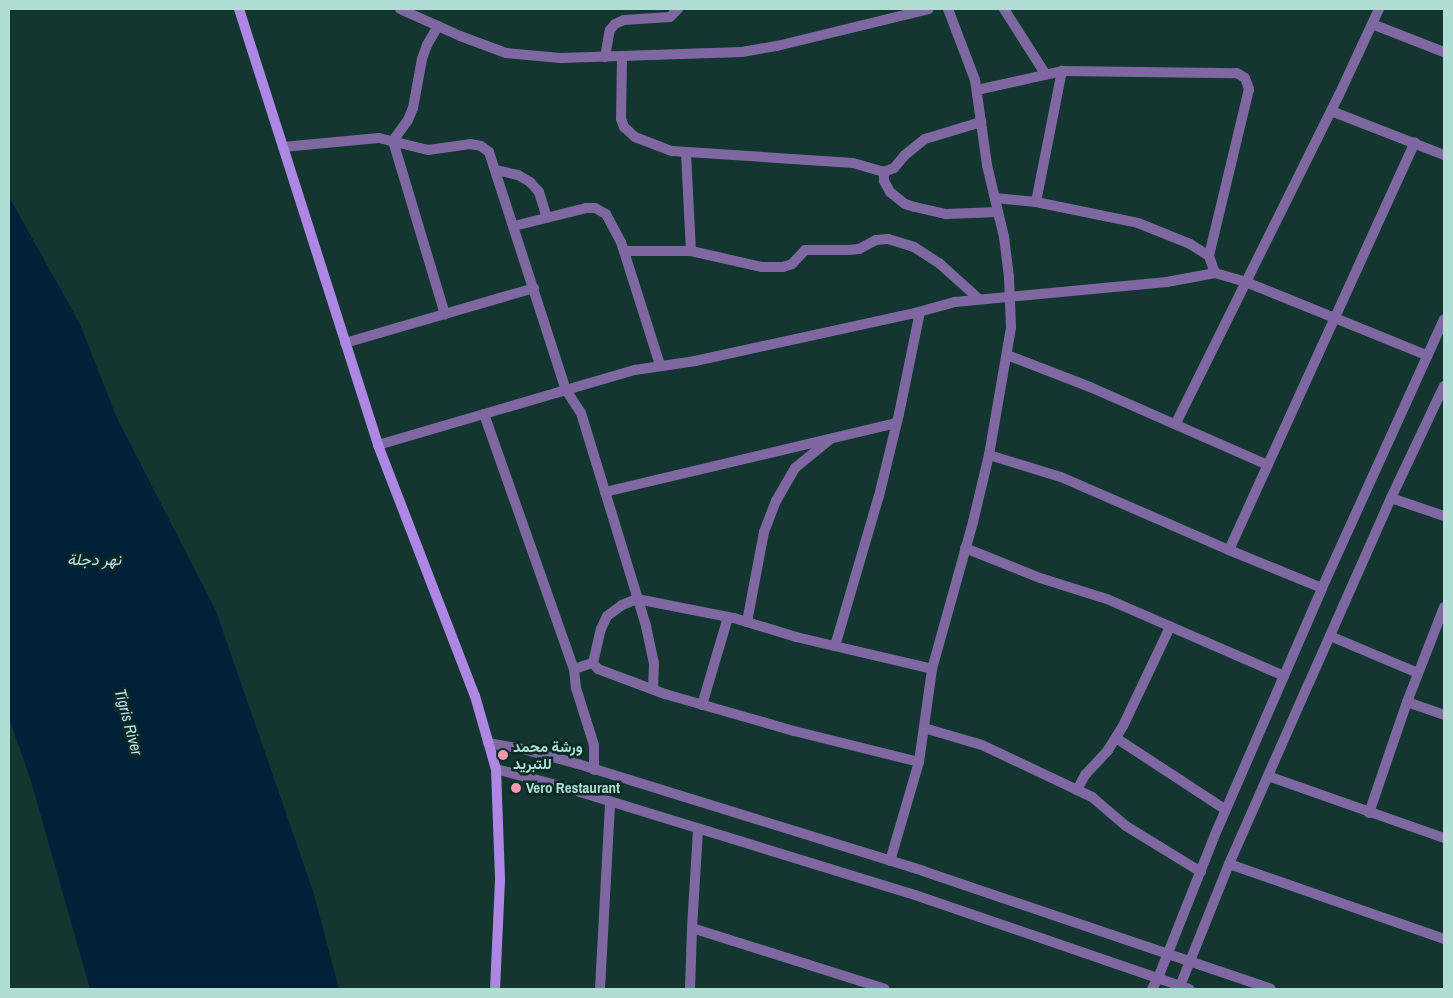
<!DOCTYPE html>
<html>
<head>
<meta charset="utf-8">
<style>
	body { margin:0 }
	#map { position:relative; width:1453px; height:998px; overflow:hidden; background:#143630; font-family:"Archivo Narrow",Vazirmatn,sans-serif }
	div>[style] { position:absolute }
	[style*='--x'] { left:calc(var(--x)*1px); top:calc(var(--y)*1px); width:calc(var(--w)*1px); rotate:calc(var(--a)*1deg) }
	.water>* { inset:0; background:#002137 }
	.minor>* { height:10px; margin:-5px; padding:0 5px; transform-origin:5px; border-radius:5px; background:#7f68a2 }
	.tertiary>* { height:10px; margin:-5px; padding:0 5px; transform-origin:5px; border-radius:5px; background:#7f68a2 }
	.secondary>* { height:10px; margin:-5px; padding:0 5px; transform-origin:5px; border-radius:5px; background:#ad87e3 }
	.dots>* { width:14px; height:14px; translate:-50% -50%; box-sizing:border-box; border:2px solid #082b26; border-radius:50% }
	span { translate:-50% -50%; white-space:nowrap; text-align:center; line-height:1.15; -webkit-text-stroke:5px #082b26; paint-order:stroke }
	.poi-label { font-size:15px; color:#aeded4; font-weight:700 }
	.left { translate:0 -50%; text-align:left }
	.water-label { font-size:16px; color:#c8def0; font-style:italic }
	.frame { position:absolute; inset:0; border:10px solid #aeded4; pointer-events:none }
</style>
</head>
<body>
<div id="map">
	<div class="water">
		<div style="clip-path:polygon(9px 197px,80px 324px,116px 416px,216px 611px,313px 891px,339px 989px,90px 989px,30px 778px,9px 718px)"></div>
	</div>
	<div class="minor">
		<div style="--x:400;--y:9;--w:66;--a:24.2"></div>
		<div style="--x:460;--y:36;--w:49;--a:20.3"></div>
		<div style="--x:506;--y:53;--w:55;--a:5.2"></div>
		<div style="--x:561;--y:58;--w:181;--a:-1.9"></div>
		<div style="--x:742;--y:52;--w:36;--a:-10"></div>
		<div style="--x:777;--y:46;--w:156;--a:-13.7"></div>
		<div style="--x:1004;--y:9;--w:78;--a:57.5"></div>
		<div style="--x:1372;--y:24;--w:77;--a:21.3"></div>
		<div style="--x:438;--y:26;--w:22;--a:120"></div>
		<div style="--x:427;--y:45;--w:15;--a:110"></div>
		<div style="--x:422;--y:59;--w:50;--a:100.4"></div>
		<div style="--x:413;--y:108;--w:13;--a:113"></div>
		<div style="--x:408;--y:120;--w:26;--a:126"></div>
		<div style="--x:393;--y:141;--w:181;--a:73.3"></div>
		<div style="--x:605;--y:57;--w:27;--a:-80"></div>
		<div style="--x:610;--y:30;--w:8;--a:-50"></div>
		<div style="--x:615;--y:24;--w:10;--a:-24"></div>
		<div style="--x:624;--y:20;--w:46;--a:-3.7"></div>
		<div style="--x:670;--y:17;--w:11;--a:-45"></div>
		<div style="--x:622;--y:57;--w:62;--a:90.9"></div>
		<div style="--x:621;--y:119;--w:9;--a:69"></div>
		<div style="--x:624;--y:127;--w:15;--a:42"></div>
		<div style="--x:635;--y:137;--w:40;--a:21"></div>
		<div style="--x:672;--y:151;--w:181;--a:3.8"></div>
		<div style="--x:853;--y:163;--w:32;--a:16"></div>
		<div style="--x:884;--y:172;--w:11;--a:-22"></div>
		<div style="--x:894;--y:168;--w:17;--a:-50"></div>
		<div style="--x:905;--y:155;--w:26;--a:-39"></div>
		<div style="--x:925;--y:139;--w:59;--a:-16.9"></div>
		<div style="--x:977;--y:90;--w:87;--a:-12.6"></div>
		<div style="--x:1331;--y:111;--w:121;--a:21.3"></div>
		<div style="--x:283;--y:147;--w:96;--a:-5.4"></div>
		<div style="--x:379;--y:138;--w:50;--a:13.8"></div>
		<div style="--x:428;--y:150;--w:42;--a:-8.1"></div>
		<div style="--x:470;--y:144;--w:11;--a:10"></div>
		<div style="--x:481;--y:146;--w:10;--a:37"></div>
		<div style="--x:489;--y:152;--w:250;--a:72.1"></div>
		<div style="--x:566;--y:390;--w:27;--a:57"></div>
		<div style="--x:581;--y:413;--w:223;--a:73"></div>
		<div style="--x:646;--y:626;--w:38;--a:78"></div>
		<div style="--x:654;--y:663;--w:26;--a:92"></div>
		<div style="--x:686;--y:153;--w:98;--a:87.1"></div>
		<div style="--x:496;--y:170;--w:23;--a:13"></div>
		<div style="--x:518;--y:175;--w:14;--a:30"></div>
		<div style="--x:530;--y:182;--w:13;--a:48"></div>
		<div style="--x:539;--y:192;--w:27;--a:73"></div>
		<div style="--x:884;--y:172;--w:9;--a:90"></div>
		<div style="--x:884;--y:181;--w:13;--a:61"></div>
		<div style="--x:890;--y:192;--w:19;--a:39"></div>
		<div style="--x:905;--y:204;--w:10;--a:17"></div>
		<div style="--x:915;--y:207;--w:32;--a:13"></div>
		<div style="--x:946;--y:214;--w:52;--a:-2.2"></div>
		<div style="--x:995;--y:198;--w:41;--a:5.6"></div>
		<div style="--x:1036;--y:202;--w:104;--a:11.6"></div>
		<div style="--x:1138;--y:223;--w:56;--a:22"></div>
		<div style="--x:1190;--y:244;--w:22;--a:32"></div>
		<div style="--x:1209;--y:256;--w:18;--a:71"></div>
		<div style="--x:1215;--y:273;--w:32;--a:16"></div>
		<div style="--x:1246;--y:282;--w:196;--a:22.1"></div>
		<div style="--x:1036;--y:202;--w:134;--a:-78.8"></div>
		<div style="--x:1062;--y:71;--w:175;--a:0.7"></div>
		<div style="--x:1237;--y:73;--w:9;--a:32"></div>
		<div style="--x:1245;--y:78;--w:12;--a:70"></div>
		<div style="--x:1249;--y:89;--w:172;--a:103.5"></div>
		<div style="--x:514;--y:226;--w:74;--a:-14"></div>
		<div style="--x:586;--y:208;--w:9;--a:0"></div>
		<div style="--x:595;--y:208;--w:13;--a:29"></div>
		<div style="--x:606;--y:214;--w:32;--a:62"></div>
		<div style="--x:621;--y:242;--w:129;--a:72.4"></div>
		<div style="--x:624;--y:251;--w:67;--a:0"></div>
		<div style="--x:691;--y:251;--w:73;--a:12.7"></div>
		<div style="--x:762;--y:267;--w:21;--a:0"></div>
		<div style="--x:783;--y:267;--w:9;--a:-18"></div>
		<div style="--x:792;--y:264;--w:19;--a:-47"></div>
		<div style="--x:805;--y:250;--w:44;--a:0"></div>
		<div style="--x:849;--y:250;--w:10;--a:-6"></div>
		<div style="--x:859;--y:249;--w:19;--a:-28"></div>
		<div style="--x:876;--y:240;--w:12;--a:-5"></div>
		<div style="--x:888;--y:239;--w:27;--a:17"></div>
		<div style="--x:914;--y:247;--w:30;--a:33"></div>
		<div style="--x:939;--y:263;--w:54;--a:42"></div>
		<div style="--x:345;--y:343;--w:197;--a:-16.2"></div>
		<div style="--x:1007;--y:355;--w:89;--a:21.1"></div>
		<div style="--x:1090;--y:387;--w:194;--a:23.7"></div>
		<div style="--x:484;--y:414;--w:270;--a:70.6"></div>
		<div style="--x:574;--y:669;--w:19;--a:84"></div>
		<div style="--x:576;--y:688;--w:60;--a:72.5"></div>
		<div style="--x:594;--y:745;--w:25;--a:90"></div>
		<div style="--x:1176;--y:423;--w:366;--a:-63.6"></div>
		<div style="--x:1339;--y:95;--w:95;--a:-65.1"></div>
		<div style="--x:378;--y:445;--w:268;--a:-16.3"></div>
		<div style="--x:635;--y:370;--w:61;--a:-8.5"></div>
		<div style="--x:695;--y:361;--w:221;--a:-12.3"></div>
		<div style="--x:911;--y:314;--w:46;--a:-15.3"></div>
		<div style="--x:955;--y:302;--w:213;--a:-5.4"></div>
		<div style="--x:1167;--y:282;--w:49;--a:-10.6"></div>
		<div style="--x:989;--y:455;--w:75;--a:17"></div>
		<div style="--x:1061;--y:477;--w:183;--a:23.5"></div>
		<div style="--x:1229;--y:550;--w:100;--a:22.2"></div>
		<div style="--x:605;--y:492;--w:299;--a:-13.3"></div>
		<div style="--x:1391;--y:498;--w:56;--a:18.8"></div>
		<div style="--x:965;--y:548;--w:81;--a:21.8"></div>
		<div style="--x:1040;--y:578;--w:70;--a:17.4"></div>
		<div style="--x:1107;--y:599;--w:193;--a:23.5"></div>
		<div style="--x:1229;--y:550;--w:448;--a:-65.5"></div>
		<div style="--x:747;--y:622;--w:92;--a:-79.3"></div>
		<div style="--x:764;--y:532;--w:33;--a:-69"></div>
		<div style="--x:776;--y:501;--w:38;--a:-60"></div>
		<div style="--x:795;--y:468;--w:43;--a:-39.3"></div>
		<div style="--x:1330;--y:636;--w:95;--a:22.8"></div>
		<div style="--x:835;--y:646;--w:156;--a:-73.7"></div>
		<div style="--x:879;--y:496;--w:84;--a:-76.3"></div>
		<div style="--x:899;--y:414;--w:104;--a:-78.4"></div>
		<div style="--x:593;--y:663;--w:8;--a:50"></div>
		<div style="--x:598;--y:669;--w:72;--a:20.5"></div>
		<div style="--x:665;--y:694;--w:134;--a:16"></div>
		<div style="--x:794;--y:731;--w:129;--a:13.9"></div>
		<div style="--x:574;--y:669;--w:20;--a:-18"></div>
		<div style="--x:593;--y:663;--w:35;--a:-77"></div>
		<div style="--x:601;--y:629;--w:14;--a:-65"></div>
		<div style="--x:607;--y:616;--w:19;--a:-36"></div>
		<div style="--x:622;--y:605;--w:16;--a:-22"></div>
		<div style="--x:637;--y:599;--w:99;--a:11.1"></div>
		<div style="--x:734;--y:618;--w:65;--a:17"></div>
		<div style="--x:796;--y:637;--w:140;--a:13.2"></div>
		<div style="--x:1407;--y:702;--w:39;--a:19"></div>
		<div style="--x:702;--y:705;--w:92;--a:-73.5"></div>
		<div style="--x:924;--y:728;--w:60;--a:16.3"></div>
		<div style="--x:982;--y:745;--w:122;--a:25.3"></div>
		<div style="--x:1092;--y:797;--w:45;--a:40.5"></div>
		<div style="--x:1126;--y:826;--w:88;--a:31.5"></div>
		<div style="--x:1116;--y:738;--w:131;--a:33.2"></div>
		<div style="--x:1268;--y:776;--w:187;--a:19.4"></div>
		<div style="--x:1077;--y:790;--w:17;--a:-62"></div>
		<div style="--x:1085;--y:775;--w:34;--a:-47"></div>
		<div style="--x:1108;--y:750;--w:28;--a:-58"></div>
		<div style="--x:1123;--y:726;--w:110;--a:-64.6"></div>
		<div style="--x:1369;--y:813;--w:117;--a:-71.1"></div>
		<div style="--x:1407;--y:702;--w:102;--a:-68.7"></div>
		<div style="--x:890;--y:861;--w:103;--a:-73.7"></div>
		<div style="--x:919;--y:762;--w:94;--a:-82"></div>
		<div style="--x:932;--y:669;--w:153;--a:-74.4"></div>
		<div style="--x:973;--y:522;--w:69;--a:-76.6"></div>
		<div style="--x:989;--y:455;--w:130;--a:-80.2"></div>
		<div style="--x:1011;--y:327;--w:50;--a:-92.3"></div>
		<div style="--x:1009;--y:277;--w:40;--a:-97.1"></div>
		<div style="--x:1004;--y:237;--w:74;--a:-103.3"></div>
		<div style="--x:987;--y:165;--w:86;--a:-98"></div>
		<div style="--x:975;--y:80;--w:76;--a:-110.8"></div>
		<div style="--x:1229;--y:864;--w:228;--a:19.2"></div>
		<div style="--x:692;--y:928;--w:202;--a:17.5"></div>
		<div style="--x:600;--y:989;--w:187;--a:-86.9"></div>
		<div style="--x:690;--y:989;--w:61;--a:-88.1"></div>
		<div style="--x:692;--y:928;--w:99;--a:-86.5"></div>
		<div style="--x:1152;--y:989;--w:13;--a:-61"></div>
	</div>
	<div class="tertiary">
		<div style="--x:488;--y:743;--w:39;--a:10"></div>
		<div style="--x:526;--y:750;--w:51;--a:14.9"></div>
		<div style="--x:575;--y:763;--w:364;--a:17.2"></div>
		<div style="--x:923;--y:871;--w:367;--a:18.7"></div>
		<div style="--x:496;--y:769;--w:73;--a:15"></div>
		<div style="--x:567;--y:788;--w:364;--a:17.1"></div>
		<div style="--x:915;--y:895;--w:290;--a:18.9"></div>
		<div style="--x:1158;--y:978;--w:159;--a:-68.3"></div>
		<div style="--x:1217;--y:830;--w:264;--a:-66.5"></div>
		<div style="--x:1322;--y:588;--w:295;--a:-65.6"></div>
		<div style="--x:1180;--y:986;--w:131;--a:-68.1"></div>
		<div style="--x:1229;--y:864;--w:198;--a:-66.2"></div>
		<div style="--x:1309;--y:683;--w:202;--a:-66.1"></div>
		<div style="--x:1391;--y:498;--w:124;--a:-64.7"></div>
	</div>
	<div class="secondary">
		<div style="--x:239;--y:9;--w:458;--a:72.3"></div>
		<div style="--x:378;--y:445;--w:269;--a:68.9"></div>
		<div style="--x:475;--y:696;--w:76;--a:74"></div>
		<div style="--x:496;--y:769;--w:111;--a:87.9"></div>
		<div style="--x:500;--y:880;--w:109;--a:92.6"></div>
	</div>
	<div class="dots">
		<div style="left:503px;top:755px;background:#f19ab2"></div>
		<div style="left:516px;top:788px;background:#f19ab2"></div>
	</div>
	<div class="poi-label">
		<span class="left" style="left:513px;top:755px">ورشة محمد<br>للتبريد</span>
		<span class="left" style="left:526px;top:788px">Vero Restaurant</span>
	</div>
	<div class="water-label">
		<span style="left:94px;top:559px">نهر دجلة</span>
		<span style="left:129px;top:722px;rotate:75deg">Tigris River</span>
	</div>
	<div class="frame"></div>
</div>
</body>
</html>
